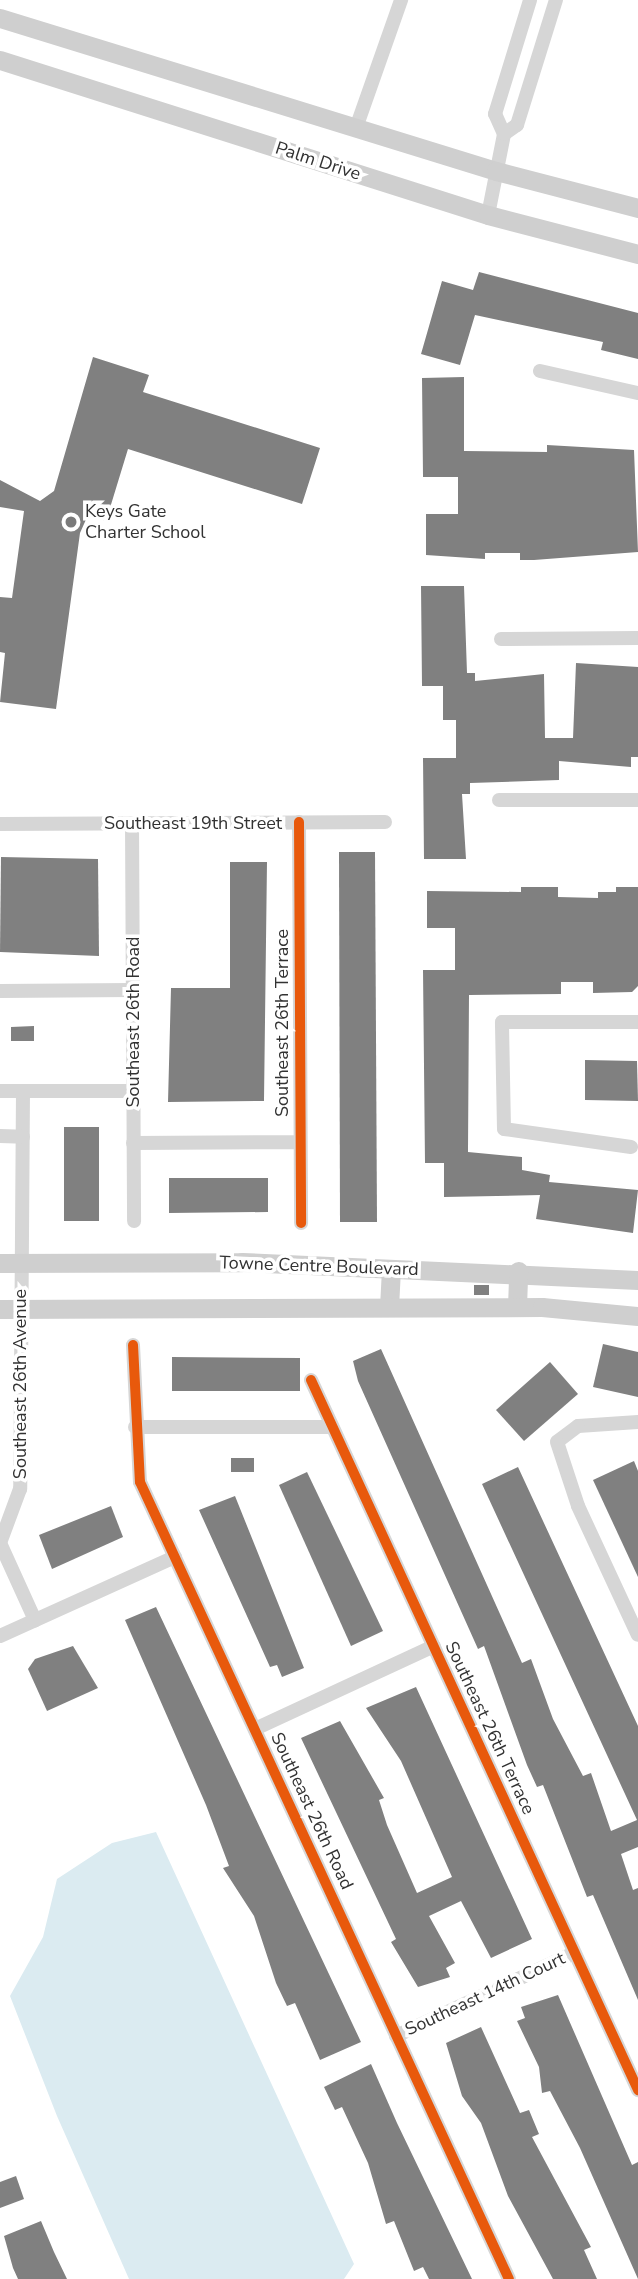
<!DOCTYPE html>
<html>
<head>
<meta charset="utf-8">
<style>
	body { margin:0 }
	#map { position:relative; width:638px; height:2279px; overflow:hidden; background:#fff; font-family:"Nunito Sans",sans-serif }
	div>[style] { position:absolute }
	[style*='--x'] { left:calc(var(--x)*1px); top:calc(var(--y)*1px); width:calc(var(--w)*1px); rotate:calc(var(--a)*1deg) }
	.water>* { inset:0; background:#dbebf1 }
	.building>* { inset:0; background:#808080 }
	.street>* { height:14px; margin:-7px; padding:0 7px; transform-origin:7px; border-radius:7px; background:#d6d6d6 }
	.secondary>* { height:19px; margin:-9.5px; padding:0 9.5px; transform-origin:9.5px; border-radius:9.5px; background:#cfcfcf }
	.cycleway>* { height:10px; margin:-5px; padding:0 5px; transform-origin:5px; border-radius:5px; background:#e8590c }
	.dots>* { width:19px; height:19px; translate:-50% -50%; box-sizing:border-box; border:4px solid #fff; border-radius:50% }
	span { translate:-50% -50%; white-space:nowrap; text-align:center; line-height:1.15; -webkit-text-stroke:7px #fff; paint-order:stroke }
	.street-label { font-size:18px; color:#323232 }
	.poi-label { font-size:18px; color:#323232 }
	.left { translate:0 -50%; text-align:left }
</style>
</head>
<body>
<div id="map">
	<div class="water">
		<div style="clip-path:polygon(156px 1832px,354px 2264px,344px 2279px,129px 2279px,57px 2116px,10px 1996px,43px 1937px,57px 1879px,112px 1843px)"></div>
	</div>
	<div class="building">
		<div style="clip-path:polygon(479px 272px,638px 313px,638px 359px,601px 350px,603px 342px,475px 315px,460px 365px,421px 354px,442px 281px,473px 290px)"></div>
		<div style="clip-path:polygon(93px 357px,149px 375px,143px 392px,320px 448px,302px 504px,128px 449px,106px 521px,88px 515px,80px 533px,56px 709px,0 702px,5px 653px,0 652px,0 597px,12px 598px,24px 511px,0 507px,0 480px,40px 501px,54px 491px)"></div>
		<div style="clip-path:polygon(464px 377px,464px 451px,547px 452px,547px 445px,634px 450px,638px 552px,534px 560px,520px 560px,520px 553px,485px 553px,485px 559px,426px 555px,426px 514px,458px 514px,458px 477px,423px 477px,422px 378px)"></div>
		<div style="clip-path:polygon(421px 586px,464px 586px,467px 673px,475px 673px,475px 681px,544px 674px,545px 738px,573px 738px,576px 663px,638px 667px,638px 757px,631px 757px,631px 767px,559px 761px,559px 780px,470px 783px,470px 794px,462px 794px,466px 859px,424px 859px,423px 758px,456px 758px,456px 720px,443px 720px,443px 686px,422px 686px)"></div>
		<div style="clip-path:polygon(339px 852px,375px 852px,377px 1222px,340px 1222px)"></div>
		<div style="clip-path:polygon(1px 857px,98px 859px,99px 956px,0 952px)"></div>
		<div style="clip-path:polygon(230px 862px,267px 862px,264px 1101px,168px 1102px,171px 988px,230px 988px)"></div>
		<div style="clip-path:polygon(521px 887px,558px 887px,558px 897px,598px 898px,598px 892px,616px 892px,616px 887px,638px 887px,638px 986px,632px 992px,593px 993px,593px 982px,561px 982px,561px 994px,469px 995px,468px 1152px,522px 1157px,522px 1170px,550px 1175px,549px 1182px,638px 1190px,633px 1233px,536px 1219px,540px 1195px,444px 1197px,444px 1163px,425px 1163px,423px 970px,455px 970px,455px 928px,427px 928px,427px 891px,521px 892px)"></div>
		<div style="clip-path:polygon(34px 1026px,34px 1041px,11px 1041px,11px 1027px)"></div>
		<div style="clip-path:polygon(585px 1060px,637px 1061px,638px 1101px,585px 1100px)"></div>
		<div style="clip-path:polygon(64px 1127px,99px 1127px,99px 1221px,64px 1221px)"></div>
		<div style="clip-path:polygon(169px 1178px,268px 1178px,268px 1212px,169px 1213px)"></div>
		<div style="clip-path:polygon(474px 1285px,489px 1285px,489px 1295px,474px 1295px)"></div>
		<div style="clip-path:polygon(603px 1344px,638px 1352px,638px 1397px,593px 1387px)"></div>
		<div style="clip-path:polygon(381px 1349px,522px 1663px,531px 1659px,553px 1719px,583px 1776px,591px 1773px,611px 1831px,637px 1820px,482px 1484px,518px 1467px,638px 1726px,638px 1847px,621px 1854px,633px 1890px,638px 1888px,638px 2000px,593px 1895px,587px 1897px,543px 1785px,537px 1787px,527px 1765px,484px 1646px,478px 1649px,358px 1381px,353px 1361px)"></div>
		<div style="clip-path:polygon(172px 1357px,300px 1358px,300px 1391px,172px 1391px)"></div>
		<div style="clip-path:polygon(550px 1362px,578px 1394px,524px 1441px,496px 1410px)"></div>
		<div style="clip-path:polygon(231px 1458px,254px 1458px,254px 1472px,231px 1472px)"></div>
		<div style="clip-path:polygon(634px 1461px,638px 1471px,638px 1577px,593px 1480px)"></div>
		<div style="clip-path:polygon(307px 1472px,383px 1631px,351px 1646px,279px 1485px)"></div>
		<div style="clip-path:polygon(235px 1496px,304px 1668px,282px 1677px,277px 1665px,270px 1667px,199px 1510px)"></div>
		<div style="clip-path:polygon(111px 1506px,123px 1537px,52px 1569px,39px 1535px)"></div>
		<div style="clip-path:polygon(156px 1607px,361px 2042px,320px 2060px,295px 2003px,287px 2006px,276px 1983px,254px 1916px,223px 1868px,229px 1866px,206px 1805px,125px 1620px)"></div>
		<div style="clip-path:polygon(73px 1646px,98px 1688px,47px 1711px,28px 1669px,35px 1659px)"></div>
		<div style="clip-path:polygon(416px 1687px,532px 1939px,491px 1958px,461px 1901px,429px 1916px,455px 1963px,446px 1968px,450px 1977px,418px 1987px,391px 1942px,396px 1939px,301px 1738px,340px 1721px,384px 1798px,379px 1800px,387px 1825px,417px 1893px,452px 1877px,401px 1761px,366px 1708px)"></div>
		<div style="clip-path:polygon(558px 1995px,632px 2165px,638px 2162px,638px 2279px,580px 2148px,550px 2091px,542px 2093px,539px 2067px,517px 2021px,525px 2018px,521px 2007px)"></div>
		<div style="clip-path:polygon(481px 2027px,520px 2113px,529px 2110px,539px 2134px,532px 2137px,591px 2247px,584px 2250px,597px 2279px,553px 2279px,508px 2196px,481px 2123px,462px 2096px,446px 2043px)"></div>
		<div style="clip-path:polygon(371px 2064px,397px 2123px,472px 2279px,429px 2279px,423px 2267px,414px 2271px,394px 2221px,386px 2224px,368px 2163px,342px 2107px,335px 2110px,324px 2087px)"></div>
		<div style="clip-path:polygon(16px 2176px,24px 2199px,0 2208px,0 2182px)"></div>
		<div style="clip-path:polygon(41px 2221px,54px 2252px,67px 2279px,18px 2279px,13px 2268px,4px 2236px)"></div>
	</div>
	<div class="street">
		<div style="--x:356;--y:128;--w:136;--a:-70.6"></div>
		<div style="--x:504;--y:134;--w:16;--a:-35"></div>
		<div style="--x:517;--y:125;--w:131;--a:-72.7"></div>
		<div style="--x:488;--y:215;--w:83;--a:-78.8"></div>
		<div style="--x:504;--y:134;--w:22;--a:-114"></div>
		<div style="--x:495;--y:114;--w:119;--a:-72.9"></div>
		<div style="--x:540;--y:371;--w:100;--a:12.7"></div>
		<div style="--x:501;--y:639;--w:137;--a:-0.4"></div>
		<div style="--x:499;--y:800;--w:139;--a:0"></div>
		<div style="--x:299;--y:822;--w:401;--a:89.7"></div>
		<div style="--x:132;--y:823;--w:398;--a:89.7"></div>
		<div style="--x:0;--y:824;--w:385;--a:-0.3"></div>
		<div style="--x:0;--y:991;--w:132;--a:-0.4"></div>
		<div style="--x:0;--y:1091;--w:133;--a:0"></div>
		<div style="--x:23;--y:1091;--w:398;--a:90.4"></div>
		<div style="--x:20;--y:1489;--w:58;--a:110.3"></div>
		<div style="--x:0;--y:1543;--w:85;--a:65.6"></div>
		<div style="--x:0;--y:1136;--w:23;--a:2"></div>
		<div style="--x:133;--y:1143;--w:167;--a:-0.3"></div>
		<div style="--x:631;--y:1147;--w:128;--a:-171.9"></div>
		<div style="--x:504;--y:1129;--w:107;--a:-91.1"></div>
		<div style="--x:502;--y:1022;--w:136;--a:0"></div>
		<div style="--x:133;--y:1345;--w:137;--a:87.1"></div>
		<div style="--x:140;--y:1482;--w:878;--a:65.16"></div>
		<div style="--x:311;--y:1380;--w:782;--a:65.27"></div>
		<div style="--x:638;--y:1422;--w:60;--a:176.2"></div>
		<div style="--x:578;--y:1426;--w:26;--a:143"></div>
		<div style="--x:557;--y:1442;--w:67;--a:71.8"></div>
		<div style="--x:578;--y:1506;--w:142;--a:65.1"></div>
		<div style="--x:135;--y:1427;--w:197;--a:0"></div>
		<div style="--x:0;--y:1636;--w:192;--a:-24.3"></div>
		<div style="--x:255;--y:1729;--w:197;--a:-24.9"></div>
		<div style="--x:396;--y:2036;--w:196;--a:-25"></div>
	</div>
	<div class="secondary">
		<div style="--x:0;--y:18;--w:519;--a:17.14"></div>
		<div style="--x:496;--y:171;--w:147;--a:14.6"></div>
		<div style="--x:0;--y:60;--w:512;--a:17.62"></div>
		<div style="--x:488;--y:215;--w:155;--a:14.6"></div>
		<div style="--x:0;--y:1263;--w:242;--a:-0.2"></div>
		<div style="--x:242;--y:1262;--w:396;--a:2.6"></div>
		<div style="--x:389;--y:1307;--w:37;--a:-87"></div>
		<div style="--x:517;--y:1307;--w:36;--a:-88"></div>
		<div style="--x:0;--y:1309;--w:542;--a:-0.21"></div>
		<div style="--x:542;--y:1307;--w:96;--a:5.4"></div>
	</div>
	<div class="cycleway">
		<div style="--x:299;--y:822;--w:401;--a:89.7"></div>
		<div style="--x:133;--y:1345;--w:137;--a:87.1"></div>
		<div style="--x:140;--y:1482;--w:878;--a:65.16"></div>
		<div style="--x:311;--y:1380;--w:782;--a:65.27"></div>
	</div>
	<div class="dots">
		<div style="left:71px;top:522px;background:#7a7a7a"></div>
	</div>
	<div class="street-label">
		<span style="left:318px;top:161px;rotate:18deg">Palm Drive</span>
		<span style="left:193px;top:823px">Southeast 19th Street</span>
		<span style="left:133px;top:1022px;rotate:-90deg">Southeast 26th Road</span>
		<span style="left:282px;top:1023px;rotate:-90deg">Southeast 26th Terrace</span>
		<span style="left:319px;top:1266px;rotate:2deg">Towne Centre Boulevard</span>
		<span style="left:20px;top:1384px;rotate:-90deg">Southeast 26th Avenue</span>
		<span style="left:490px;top:1728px;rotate:65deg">Southeast 26th Terrace</span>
		<span style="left:312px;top:1811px;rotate:65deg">Southeast 26th Road</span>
		<span style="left:485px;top:1994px;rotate:-25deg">Southeast 14th Court</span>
	</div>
	<div class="poi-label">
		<span class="left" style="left:85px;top:522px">Keys Gate<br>Charter School</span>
	</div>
</div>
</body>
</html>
